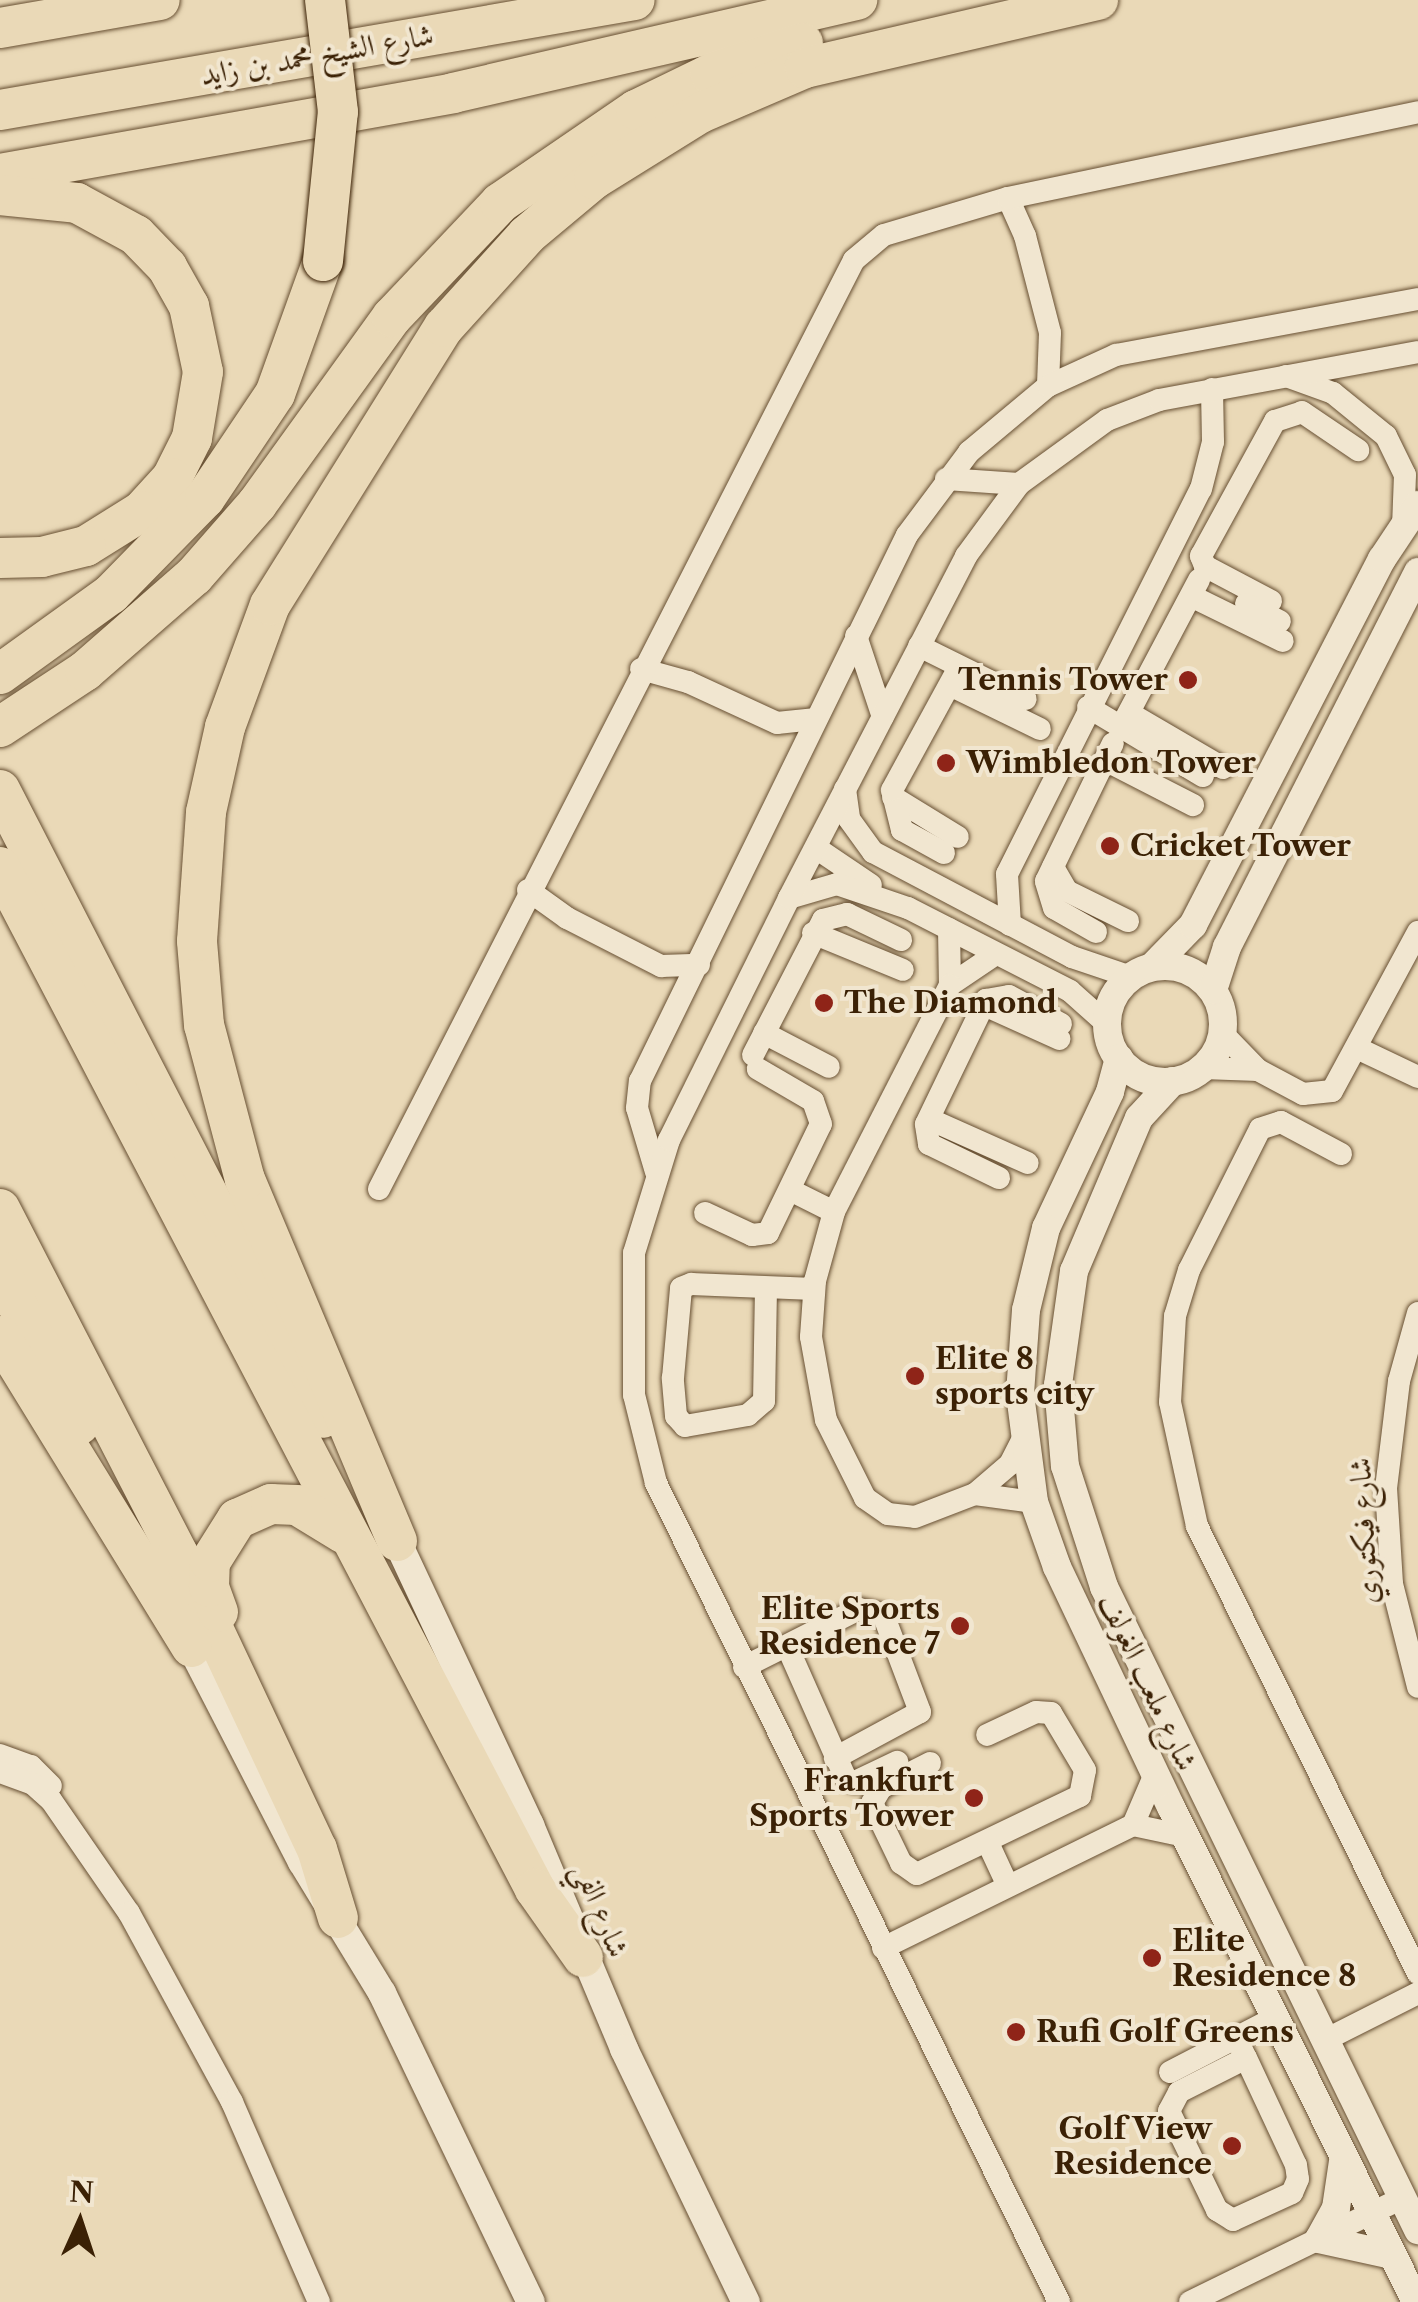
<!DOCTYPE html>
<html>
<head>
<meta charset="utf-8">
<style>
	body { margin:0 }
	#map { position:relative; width:1418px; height:2302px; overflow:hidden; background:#ead9b7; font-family:"Libre Caslon Text",Amiri,serif }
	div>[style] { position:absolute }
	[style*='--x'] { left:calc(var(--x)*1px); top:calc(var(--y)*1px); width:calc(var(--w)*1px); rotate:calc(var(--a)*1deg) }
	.roads { filter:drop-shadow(0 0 2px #674f32) drop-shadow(0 0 2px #674f32) }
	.minor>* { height:22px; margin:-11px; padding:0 11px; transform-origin:11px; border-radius:11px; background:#f1e6d0 }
	.tertiary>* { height:28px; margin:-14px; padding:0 14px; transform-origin:14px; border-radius:14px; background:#f1e6d0 }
	.tertiary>.ring { margin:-14px; padding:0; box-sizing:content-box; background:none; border:28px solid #f1e6d0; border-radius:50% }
	.motorway>* { height:40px; margin:-20px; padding:0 20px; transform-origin:20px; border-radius:20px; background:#ead9b7 }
	.bridges { filter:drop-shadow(0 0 2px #3b2105) drop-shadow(0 0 2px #3b2105) }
	.motorway-bridge>* { height:40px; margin:-20px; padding:0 20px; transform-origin:20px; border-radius:20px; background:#ead9b7 }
	.dots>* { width:28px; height:28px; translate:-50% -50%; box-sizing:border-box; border:5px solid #f1e6d0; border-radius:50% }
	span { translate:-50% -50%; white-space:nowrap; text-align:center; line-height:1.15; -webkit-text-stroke:8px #f1e6d0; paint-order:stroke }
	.street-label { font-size:30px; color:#3b2105 }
	.poi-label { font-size:30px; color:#3b2105; font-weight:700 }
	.right { translate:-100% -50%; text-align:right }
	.left { translate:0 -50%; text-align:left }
	.north { position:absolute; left:30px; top:2172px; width:100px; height:100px; -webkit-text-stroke:8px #f1e6d0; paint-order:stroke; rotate:3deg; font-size:28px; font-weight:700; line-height:40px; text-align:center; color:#3b2105 }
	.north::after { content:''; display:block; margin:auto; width:35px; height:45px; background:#3b2105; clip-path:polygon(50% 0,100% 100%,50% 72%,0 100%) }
</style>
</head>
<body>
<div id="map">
	<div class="roads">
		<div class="minor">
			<div style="--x:1008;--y:198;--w:42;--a:65.9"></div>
			<div style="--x:1025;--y:236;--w:100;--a:75.5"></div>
			<div style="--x:1050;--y:333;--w:53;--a:92.2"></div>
			<div style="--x:1286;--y:376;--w:50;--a:19.9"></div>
			<div style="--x:1333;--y:393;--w:68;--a:39.1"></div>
			<div style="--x:1386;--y:436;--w:43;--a:64"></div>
			<div style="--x:1405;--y:475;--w:51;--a:92.2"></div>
			<div style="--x:946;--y:479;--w:73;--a:3.9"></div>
			<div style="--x:1191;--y:596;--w:102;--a:26.1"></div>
			<div style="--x:1271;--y:601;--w:75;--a:-152.1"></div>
			<div style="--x:1205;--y:566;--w:11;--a:-112"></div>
			<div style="--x:1201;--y:556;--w:154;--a:-61.3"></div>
			<div style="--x:1275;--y:421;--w:28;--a:-18"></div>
			<div style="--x:1302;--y:412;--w:68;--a:34.2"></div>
			<div style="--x:1246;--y:604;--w:38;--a:27"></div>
			<div style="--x:856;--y:636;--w:85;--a:71.6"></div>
			<div style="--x:919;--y:646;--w:119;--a:26.4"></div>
			<div style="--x:641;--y:669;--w:49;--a:15.5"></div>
			<div style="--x:688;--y:682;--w:98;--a:24.7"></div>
			<div style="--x:777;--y:723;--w:37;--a:-6"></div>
			<div style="--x:950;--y:685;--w:100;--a:26.1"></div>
			<div style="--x:1088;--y:707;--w:134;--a:31"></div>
			<div style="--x:1129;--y:713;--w:109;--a:30.3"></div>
			<div style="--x:1120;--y:729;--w:169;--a:-62.1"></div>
			<div style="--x:1105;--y:760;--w:99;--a:27.1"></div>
			<div style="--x:845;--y:789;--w:30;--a:82"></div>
			<div style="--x:849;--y:819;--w:41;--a:54"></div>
			<div style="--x:873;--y:852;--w:225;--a:27.8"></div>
			<div style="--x:1072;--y:957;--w:62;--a:18.7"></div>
			<div style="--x:893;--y:797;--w:76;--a:31.6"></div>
			<div style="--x:816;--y:848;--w:66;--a:33.9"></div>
			<div style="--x:944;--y:853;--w:48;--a:-151.3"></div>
			<div style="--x:902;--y:830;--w:41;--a:-104"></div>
			<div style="--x:892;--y:790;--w:140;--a:-61.4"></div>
			<div style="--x:1053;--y:867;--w:28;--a:60"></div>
			<div style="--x:1067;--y:891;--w:68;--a:26.2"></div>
			<div style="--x:528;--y:890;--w:48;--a:35.7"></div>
			<div style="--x:567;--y:918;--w:106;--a:27.1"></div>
			<div style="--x:661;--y:966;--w:38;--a:-2"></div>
			<div style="--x:789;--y:898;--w:50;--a:-16.3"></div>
			<div style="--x:837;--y:884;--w:75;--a:18.7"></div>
			<div style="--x:908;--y:908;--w:182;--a:27.1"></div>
			<div style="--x:1070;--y:991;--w:50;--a:41.7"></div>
			<div style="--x:1010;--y:925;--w:51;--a:-93.4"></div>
			<div style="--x:1007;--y:874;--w:431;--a:-63.3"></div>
			<div style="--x:1201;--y:489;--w:49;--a:-75.7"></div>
			<div style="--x:1213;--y:442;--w:53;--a:-91.1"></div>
			<div style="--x:949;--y:929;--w:56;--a:89"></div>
			<div style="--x:1096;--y:932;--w:48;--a:-150.3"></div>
			<div style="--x:1054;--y:908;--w:28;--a:-107"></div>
			<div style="--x:1046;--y:881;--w:153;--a:-64.1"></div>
			<div style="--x:813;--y:933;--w:97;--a:22.3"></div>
			<div style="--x:996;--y:954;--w:55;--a:146"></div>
			<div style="--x:950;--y:985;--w:255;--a:117.1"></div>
			<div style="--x:834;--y:1212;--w:72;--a:105.4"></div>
			<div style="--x:815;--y:1281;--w:56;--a:94.1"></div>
			<div style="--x:811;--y:1337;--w:84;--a:79.8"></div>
			<div style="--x:826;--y:1420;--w:87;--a:63.4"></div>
			<div style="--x:865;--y:1498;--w:28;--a:35"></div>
			<div style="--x:888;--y:1514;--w:27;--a:6"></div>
			<div style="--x:915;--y:1517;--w:64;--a:-21"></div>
			<div style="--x:975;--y:1494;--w:46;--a:-40.6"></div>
			<div style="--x:1010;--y:1464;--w:30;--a:-63"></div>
			<div style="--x:982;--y:1004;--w:85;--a:24.2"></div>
			<div style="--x:764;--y:1033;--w:73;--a:27.6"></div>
			<div style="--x:1223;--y:1034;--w:50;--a:45.8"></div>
			<div style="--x:1258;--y:1070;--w:51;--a:28.1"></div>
			<div style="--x:1303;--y:1094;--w:29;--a:-6"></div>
			<div style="--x:1332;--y:1091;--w:181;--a:-61.6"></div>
			<div style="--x:1359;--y:1049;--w:65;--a:25.4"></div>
			<div style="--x:753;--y:1055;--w:152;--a:-62.6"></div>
			<div style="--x:823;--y:920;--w:25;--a:-14"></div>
			<div style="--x:847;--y:914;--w:60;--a:25.7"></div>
			<div style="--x:1203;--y:1068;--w:55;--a:2.1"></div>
			<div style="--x:929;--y:1119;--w:108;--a:24"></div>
			<div style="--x:1341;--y:1154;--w:68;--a:-151.9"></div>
			<div style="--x:1281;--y:1122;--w:22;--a:162"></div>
			<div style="--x:1260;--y:1129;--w:158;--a:116.7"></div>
			<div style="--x:1189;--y:1270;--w:48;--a:106.9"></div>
			<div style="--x:1175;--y:1316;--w:86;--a:93.3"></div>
			<div style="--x:1170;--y:1402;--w:127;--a:77.7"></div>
			<div style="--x:1197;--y:1526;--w:499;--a:63.7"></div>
			<div style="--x:656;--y:1172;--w:67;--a:-106.5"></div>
			<div style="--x:637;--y:1108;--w:27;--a:-84"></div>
			<div style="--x:640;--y:1081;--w:608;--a:-63.94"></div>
			<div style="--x:907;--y:535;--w:104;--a:-53.2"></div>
			<div style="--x:969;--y:452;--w:103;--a:-39.9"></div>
			<div style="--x:1048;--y:386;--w:75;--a:-24.5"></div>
			<div style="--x:1116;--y:355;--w:307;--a:-10.5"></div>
			<div style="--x:999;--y:1178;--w:78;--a:-154.1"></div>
			<div style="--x:929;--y:1144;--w:20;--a:-99"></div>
			<div style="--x:926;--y:1124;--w:138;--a:-64.2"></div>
			<div style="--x:986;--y:1000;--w:23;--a:-10"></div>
			<div style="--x:1009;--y:996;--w:59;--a:28.3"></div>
			<div style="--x:379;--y:1189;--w:1043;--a:-62.92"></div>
			<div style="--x:854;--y:260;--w:39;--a:-40"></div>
			<div style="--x:884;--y:235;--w:129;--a:-16.6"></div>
			<div style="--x:1008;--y:198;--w:419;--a:-11.8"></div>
			<div style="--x:790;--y:1190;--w:49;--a:26.6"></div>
			<div style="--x:705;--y:1213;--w:52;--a:25.1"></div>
			<div style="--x:752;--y:1235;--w:16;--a:-7"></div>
			<div style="--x:768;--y:1233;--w:121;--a:-64.1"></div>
			<div style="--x:821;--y:1124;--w:24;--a:-109"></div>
			<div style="--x:813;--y:1101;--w:64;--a:-149.8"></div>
			<div style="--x:766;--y:1288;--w:113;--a:91"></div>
			<div style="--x:764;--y:1401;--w:21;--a:139"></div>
			<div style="--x:748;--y:1415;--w:64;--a:170.1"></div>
			<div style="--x:685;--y:1426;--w:13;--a:-132"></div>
			<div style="--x:676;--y:1416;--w:38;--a:-95"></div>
			<div style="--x:673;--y:1378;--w:90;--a:-84.9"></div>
			<div style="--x:681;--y:1288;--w:11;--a:-22"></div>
			<div style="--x:691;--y:1284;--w:123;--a:2.3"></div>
			<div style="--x:1418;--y:1313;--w:71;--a:105.6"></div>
			<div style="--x:1399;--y:1381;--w:108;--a:96.9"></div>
			<div style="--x:1386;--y:1488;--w:96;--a:86.4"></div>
			<div style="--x:1392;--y:1584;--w:106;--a:75.8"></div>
			<div style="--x:975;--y:1494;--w:60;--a:7.7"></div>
			<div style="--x:787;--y:1646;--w:145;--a:66.1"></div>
			<div style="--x:846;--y:1779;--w:9;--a:18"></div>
			<div style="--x:855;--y:1782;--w:47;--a:-25.5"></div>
			<div style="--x:744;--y:1667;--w:129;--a:-26.8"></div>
			<div style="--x:859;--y:1609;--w:25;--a:12"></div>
			<div style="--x:883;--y:1614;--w:105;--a:69.3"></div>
			<div style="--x:920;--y:1712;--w:97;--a:151.6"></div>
			<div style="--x:0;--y:1755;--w:33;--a:20"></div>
			<div style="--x:31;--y:1766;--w:28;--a:45"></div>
			<div style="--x:930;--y:1763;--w:55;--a:153"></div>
			<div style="--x:881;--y:1788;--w:17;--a:121"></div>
			<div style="--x:872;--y:1803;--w:67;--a:64.2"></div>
			<div style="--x:901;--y:1863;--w:19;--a:35"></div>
			<div style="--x:917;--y:1874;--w:181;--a:-25.6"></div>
			<div style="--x:1080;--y:1796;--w:26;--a:-79"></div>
			<div style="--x:1085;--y:1770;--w:66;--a:-120.8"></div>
			<div style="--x:1051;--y:1713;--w:15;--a:-176"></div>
			<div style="--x:1036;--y:1712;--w:54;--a:154.9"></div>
			<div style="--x:0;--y:1772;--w:35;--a:20"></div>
			<div style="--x:33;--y:1784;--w:24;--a:42"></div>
			<div style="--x:51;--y:1800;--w:137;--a:55.4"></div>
			<div style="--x:129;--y:1913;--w:215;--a:61.4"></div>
			<div style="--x:232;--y:2102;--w:218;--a:66.5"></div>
			<div style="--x:1133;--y:1825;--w:56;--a:-66.7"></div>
			<div style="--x:988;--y:1843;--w:47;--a:65.1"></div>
			<div style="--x:883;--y:1948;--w:279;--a:-26.2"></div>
			<div style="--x:1133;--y:1825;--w:53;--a:11.9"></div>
			<div style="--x:1236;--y:2037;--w:23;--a:65"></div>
			<div style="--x:1246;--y:2058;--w:118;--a:65"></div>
			<div style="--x:1296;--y:2165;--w:14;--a:82"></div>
			<div style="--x:1298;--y:2179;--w:15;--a:113"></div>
			<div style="--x:1292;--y:2193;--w:65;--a:155.4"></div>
			<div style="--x:1233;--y:2220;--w:19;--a:-148"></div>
			<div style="--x:1217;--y:2210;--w:110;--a:-115.9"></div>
			<div style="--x:1169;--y:2111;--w:21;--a:-62"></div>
			<div style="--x:1179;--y:2092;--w:75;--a:-26.9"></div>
			<div style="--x:1325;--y:2040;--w:104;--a:-26.8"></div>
			<div style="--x:1170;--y:2072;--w:117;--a:-27.4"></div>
			<div style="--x:1059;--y:2302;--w:913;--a:-116.2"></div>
			<div style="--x:656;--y:1483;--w:91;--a:-104"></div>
			<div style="--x:634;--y:1395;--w:142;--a:-90"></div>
			<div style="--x:634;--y:1253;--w:118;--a:-72.8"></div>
			<div style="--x:669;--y:1140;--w:270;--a:-63.6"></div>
			<div style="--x:789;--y:898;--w:385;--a:-62.6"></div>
			<div style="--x:966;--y:556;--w:89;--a:-53.6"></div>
			<div style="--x:1019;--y:484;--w:109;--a:-36"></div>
			<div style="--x:1107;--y:420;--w:56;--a:-21"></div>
			<div style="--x:1159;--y:400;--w:263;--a:-10.5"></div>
			<div style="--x:1190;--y:2302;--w:236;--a:-26.1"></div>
		</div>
		<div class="tertiary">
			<div class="ring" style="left:1107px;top:966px;width:88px;height:88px"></div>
			<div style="--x:1152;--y:967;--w:59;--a:-45.7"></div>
			<div style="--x:1193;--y:925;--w:412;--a:-62.7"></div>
			<div style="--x:1382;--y:559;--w:65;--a:-56.3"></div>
			<div style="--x:1213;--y:990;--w:45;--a:-72"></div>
			<div style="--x:1227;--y:947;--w:421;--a:-63"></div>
			<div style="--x:1119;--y:1058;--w:35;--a:105"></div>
			<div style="--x:1110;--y:1092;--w:150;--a:115.2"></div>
			<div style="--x:1046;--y:1228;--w:84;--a:103.7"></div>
			<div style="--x:1026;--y:1310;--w:84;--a:94.1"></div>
			<div style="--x:1020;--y:1394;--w:109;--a:82.6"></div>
			<div style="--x:1034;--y:1502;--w:69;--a:70.5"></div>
			<div style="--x:1057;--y:1567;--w:266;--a:64.6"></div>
			<div style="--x:1171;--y:1807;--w:552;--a:63.67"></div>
			<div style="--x:1173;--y:1081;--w:50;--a:132.6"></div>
			<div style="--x:1139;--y:1118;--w:166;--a:113"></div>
			<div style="--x:1074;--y:1271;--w:115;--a:98"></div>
			<div style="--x:1058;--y:1385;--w:81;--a:85.1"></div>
			<div style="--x:1065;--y:1466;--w:127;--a:72.1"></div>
			<div style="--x:1104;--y:1587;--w:716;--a:63.97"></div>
			<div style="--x:397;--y:1541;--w:314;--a:64.9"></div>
			<div style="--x:530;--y:1825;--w:243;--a:67.2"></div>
			<div style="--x:624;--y:2049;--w:281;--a:64.3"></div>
			<div style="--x:191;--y:1647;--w:242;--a:62.7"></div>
			<div style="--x:302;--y:1862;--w:153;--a:58.6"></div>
			<div style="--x:382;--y:1993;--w:343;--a:64.3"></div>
			<div style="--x:1319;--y:2239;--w:35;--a:-61"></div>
			<div style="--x:1336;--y:2208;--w:48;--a:-81.5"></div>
			<div style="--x:1319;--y:2239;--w:75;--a:12.4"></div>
		</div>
		<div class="motorway">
			<div style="--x:0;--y:28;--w:162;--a:-9.9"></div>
			<div style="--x:0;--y:110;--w:644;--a:-9.83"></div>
			<div style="--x:0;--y:174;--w:460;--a:-10.1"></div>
			<div style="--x:453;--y:93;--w:415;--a:-13"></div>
			<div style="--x:0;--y:195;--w:77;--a:5.9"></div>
			<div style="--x:77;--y:203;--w:67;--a:28.5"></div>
			<div style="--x:136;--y:235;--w:45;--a:45.9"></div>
			<div style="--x:167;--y:267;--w:45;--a:60.6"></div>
			<div style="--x:189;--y:306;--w:67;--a:78"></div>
			<div style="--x:203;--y:372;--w:67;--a:99.5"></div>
			<div style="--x:192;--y:438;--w:45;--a:116.6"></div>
			<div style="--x:172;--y:478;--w:45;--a:132.3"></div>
			<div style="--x:142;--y:511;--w:66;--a:148"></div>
			<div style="--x:86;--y:546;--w:45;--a:166"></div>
			<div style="--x:42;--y:557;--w:42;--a:178.6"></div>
			<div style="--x:0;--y:674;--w:137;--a:-35.8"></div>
			<div style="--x:111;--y:594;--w:134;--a:-45.6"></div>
			<div style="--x:205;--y:498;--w:125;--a:-56.1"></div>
			<div style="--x:275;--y:394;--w:141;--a:-70.2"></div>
			<div style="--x:0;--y:727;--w:102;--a:-33.4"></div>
			<div style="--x:85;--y:671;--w:145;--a:-41.1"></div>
			<div style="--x:194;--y:576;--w:96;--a:-48.8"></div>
			<div style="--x:257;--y:504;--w:231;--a:-54.2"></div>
			<div style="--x:392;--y:317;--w:157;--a:-46.5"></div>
			<div style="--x:500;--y:203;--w:165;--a:-34.4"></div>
			<div style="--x:636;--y:110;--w:82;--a:-25.9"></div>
			<div style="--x:710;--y:74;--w:98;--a:-18.4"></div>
			<div style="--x:0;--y:790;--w:706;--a:62.78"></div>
			<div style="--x:0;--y:867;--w:1154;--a:62.37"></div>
			<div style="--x:535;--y:1889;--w:83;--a:54.8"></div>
			<div style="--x:0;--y:1209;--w:388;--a:62.7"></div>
			<div style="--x:178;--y:1554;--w:326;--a:64.8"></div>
			<div style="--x:317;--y:1849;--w:72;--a:73.1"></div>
			<div style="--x:0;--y:1271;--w:173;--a:62.8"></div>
			<div style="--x:0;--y:1336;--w:365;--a:58.4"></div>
			<div style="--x:397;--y:1541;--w:392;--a:-112.8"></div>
			<div style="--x:245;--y:1180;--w:160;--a:-104.8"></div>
			<div style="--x:204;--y:1025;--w:84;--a:-94.8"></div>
			<div style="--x:197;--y:941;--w:129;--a:-86"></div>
			<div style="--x:206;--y:812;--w:87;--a:-77.4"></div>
			<div style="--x:225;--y:727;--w:130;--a:-69.8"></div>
			<div style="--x:270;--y:605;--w:328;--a:-58"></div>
			<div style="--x:444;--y:327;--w:124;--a:-47.9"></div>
			<div style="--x:527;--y:235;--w:87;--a:-39.9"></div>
			<div style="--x:594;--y:179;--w:125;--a:-31.9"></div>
			<div style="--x:700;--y:113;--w:114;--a:-23.2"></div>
			<div style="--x:805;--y:68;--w:301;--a:-13.1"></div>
			<div style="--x:218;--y:1612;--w:27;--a:-110"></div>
			<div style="--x:209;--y:1587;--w:25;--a:-88"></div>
			<div style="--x:210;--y:1562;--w:51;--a:-57.9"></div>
			<div style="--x:237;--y:1519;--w:37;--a:-24"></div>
			<div style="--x:271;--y:1504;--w:26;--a:2"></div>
			<div style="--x:297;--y:1505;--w:54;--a:31.3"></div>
		</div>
	</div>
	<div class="bridges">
		<div class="motorway-bridge">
			<div style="--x:323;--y:261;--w:150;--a:-84.3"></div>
			<div style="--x:338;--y:112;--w:113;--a:-96.6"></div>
		</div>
	</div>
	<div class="dots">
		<div style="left:1188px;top:680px;background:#8f2418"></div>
		<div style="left:946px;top:763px;background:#8f2418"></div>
		<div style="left:1110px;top:846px;background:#8f2418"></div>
		<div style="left:824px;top:1003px;background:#8f2418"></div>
		<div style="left:915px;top:1376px;background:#8f2418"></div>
		<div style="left:960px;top:1626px;background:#8f2418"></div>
		<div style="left:974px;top:1798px;background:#8f2418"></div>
		<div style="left:1152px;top:1958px;background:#8f2418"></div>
		<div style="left:1016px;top:2032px;background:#8f2418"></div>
		<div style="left:1232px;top:2146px;background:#8f2418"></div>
	</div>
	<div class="street-label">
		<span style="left:317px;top:55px;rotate:-10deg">شارع الشيخ محمد بن زايد</span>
		<span style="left:1364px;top:1531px;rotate:-93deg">شارع فيكتوري</span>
		<span style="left:1148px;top:1682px;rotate:65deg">شارع ملعب الغولف</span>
		<span style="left:601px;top:1910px;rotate:68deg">شارع الفي</span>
	</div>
	<div class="poi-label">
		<span class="right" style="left:1168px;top:680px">Tennis Tower</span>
		<span class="left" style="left:966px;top:763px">Wimbledon Tower</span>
		<span class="left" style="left:1130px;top:846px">Cricket Tower</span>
		<span class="left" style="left:844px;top:1003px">The Diamond</span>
		<span class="left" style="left:935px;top:1376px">Elite 8<br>sports city</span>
		<span class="right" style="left:940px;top:1626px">Elite Sports<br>Residence 7</span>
		<span class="right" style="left:954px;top:1798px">Frankfurt<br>Sports Tower</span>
		<span class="left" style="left:1172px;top:1958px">Elite<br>Residence 8</span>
		<span class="left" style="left:1036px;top:2032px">Rufi Golf Greens</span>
		<span class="right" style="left:1212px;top:2146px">Golf View<br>Residence</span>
	</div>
	<div class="north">N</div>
</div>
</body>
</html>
